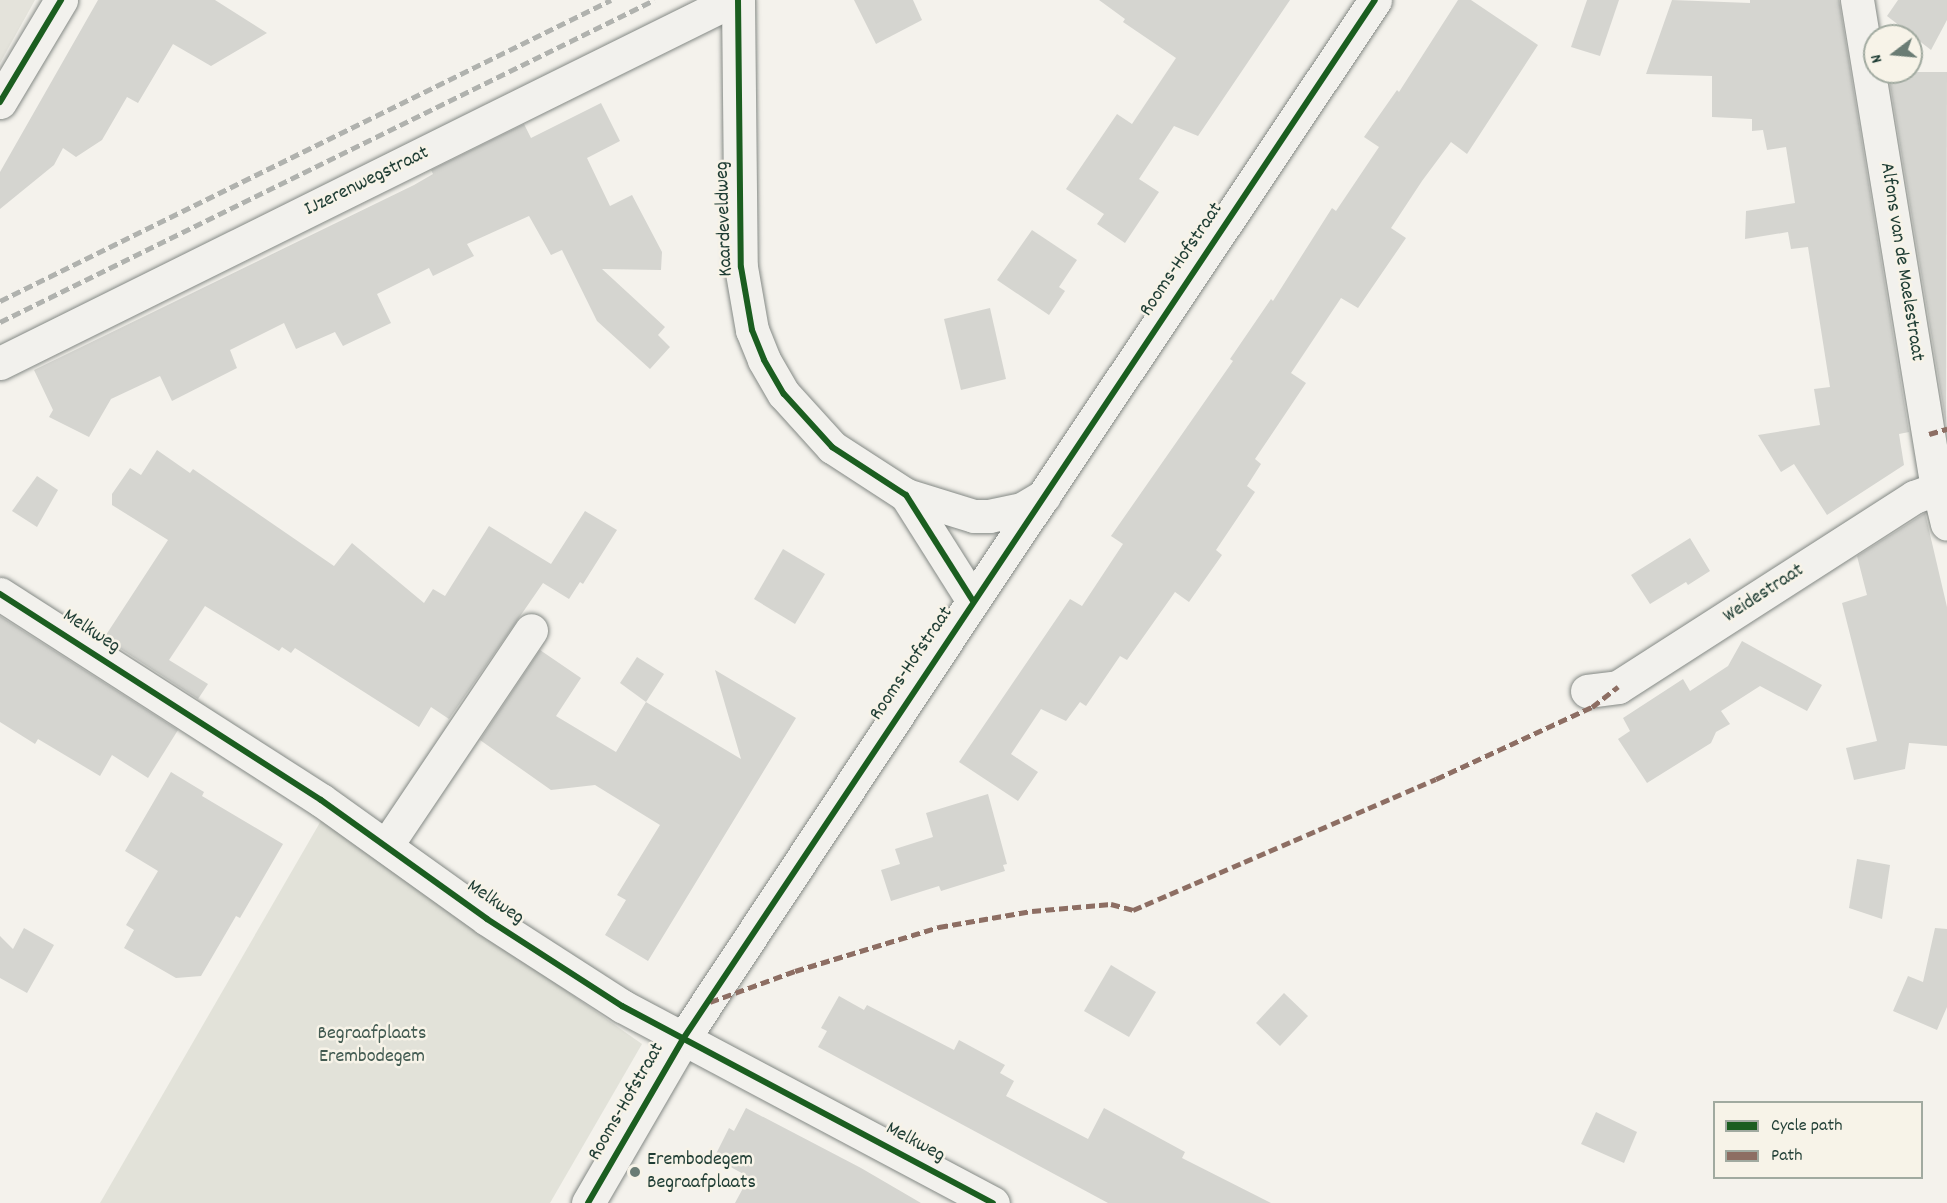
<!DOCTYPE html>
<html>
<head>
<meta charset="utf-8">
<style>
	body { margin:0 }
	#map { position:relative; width:1947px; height:1203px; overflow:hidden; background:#f4f2ec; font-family:Dekko,sans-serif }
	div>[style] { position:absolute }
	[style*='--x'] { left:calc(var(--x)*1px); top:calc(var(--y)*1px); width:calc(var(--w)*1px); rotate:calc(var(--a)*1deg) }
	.built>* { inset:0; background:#e4e3db }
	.green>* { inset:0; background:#e2e2d9 }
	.building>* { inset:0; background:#d5d5d0 }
	.roads { filter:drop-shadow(0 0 2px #848985) drop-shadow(0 0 2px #848985) }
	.minor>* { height:33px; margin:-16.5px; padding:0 16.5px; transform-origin:16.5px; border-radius:16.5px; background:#f2f1ed }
	.tertiary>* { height:33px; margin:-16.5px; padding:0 16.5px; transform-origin:16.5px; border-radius:16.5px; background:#f2f1ed }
	.rail>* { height:4.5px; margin-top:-2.25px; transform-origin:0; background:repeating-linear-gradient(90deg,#b0b2ae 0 9px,transparent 0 13.5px) }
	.quiet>* { height:4.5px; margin-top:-2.25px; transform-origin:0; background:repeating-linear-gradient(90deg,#8d6e63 0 9px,transparent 0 13.5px) }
	.cycleway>* { height:6px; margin:-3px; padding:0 3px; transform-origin:3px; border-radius:3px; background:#1b5e20 }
	.dots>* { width:16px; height:16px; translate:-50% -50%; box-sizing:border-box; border:3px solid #f7f3e8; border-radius:50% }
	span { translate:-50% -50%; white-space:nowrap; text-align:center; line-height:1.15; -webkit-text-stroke:5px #f7f3e8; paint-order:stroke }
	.street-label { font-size:20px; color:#1f3d34 }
	.park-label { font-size:20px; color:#435b52 }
	.poi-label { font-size:20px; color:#1f3d34 }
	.left { translate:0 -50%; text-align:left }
	.legend { position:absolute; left:1713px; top:1101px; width:210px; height:78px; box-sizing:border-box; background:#f7f3e8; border:2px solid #a1aaa0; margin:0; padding:8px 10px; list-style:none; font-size:18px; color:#1f3d34 }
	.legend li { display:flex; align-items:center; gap:12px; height:30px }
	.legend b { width:30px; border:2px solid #a1aaa0 }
	.north { position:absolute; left:1863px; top:24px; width:60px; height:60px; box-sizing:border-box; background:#f7f3e8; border:2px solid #a1aaa0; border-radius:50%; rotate:254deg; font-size:16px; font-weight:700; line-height:24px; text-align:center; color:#1f3d34 }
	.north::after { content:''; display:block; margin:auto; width:21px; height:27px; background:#6a7c74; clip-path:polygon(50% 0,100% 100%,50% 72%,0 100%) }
</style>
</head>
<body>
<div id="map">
	<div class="built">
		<div style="clip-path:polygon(0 0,35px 0,0 63px)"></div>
	</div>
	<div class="green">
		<div style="clip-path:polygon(322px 819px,642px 1044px,550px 1203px,100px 1203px)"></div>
	</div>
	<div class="building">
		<div style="clip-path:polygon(98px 0,215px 0,267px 33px,211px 66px,173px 44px,138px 103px,127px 97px,102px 140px,76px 157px,63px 148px,54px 165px,0 209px,0 172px)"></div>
		<div style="clip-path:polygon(854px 0,913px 0,922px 20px,876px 44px)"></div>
		<div style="clip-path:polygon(1099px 0,1290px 0,1198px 136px,1174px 126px,1139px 179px,1159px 192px,1125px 243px,1097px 224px,1104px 214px,1066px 189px,1117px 114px,1132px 124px,1176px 58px,1123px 22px,1125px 19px)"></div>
		<div style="clip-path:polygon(1458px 0,1471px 0,1538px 45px,1467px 154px,1451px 142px,1422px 181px,1391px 228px,1406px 238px,1358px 308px,1341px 298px,1291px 373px,1306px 383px,1255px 459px,1261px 464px,1247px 486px,1255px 492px,1216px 550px,1222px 555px,1189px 602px,1175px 592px,1127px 660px,1120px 656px,1086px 706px,1080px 702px,1066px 721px,1041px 709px,1011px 754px,1038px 772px,1018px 801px,959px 762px,1070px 599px,1082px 606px,1123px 544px,1111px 536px,1233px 361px,1230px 359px,1271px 299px,1273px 301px,1332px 208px,1336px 211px,1379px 147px,1364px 137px,1397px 90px,1399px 92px)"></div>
		<div style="clip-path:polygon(1587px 0,1619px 0,1600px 56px,1571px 47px)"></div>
		<div style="clip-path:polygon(1672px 0,1750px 3px,1750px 0,1839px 0,1909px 432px,1899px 434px,1904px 465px,1827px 515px,1794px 464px,1781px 472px,1758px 435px,1820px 425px,1814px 389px,1830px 387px,1808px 247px,1791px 249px,1788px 232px,1745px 239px,1746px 211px,1795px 203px,1786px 147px,1767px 150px,1763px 130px,1752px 131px,1752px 119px,1712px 117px,1712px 76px,1646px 74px)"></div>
		<div style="clip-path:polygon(1898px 0,1947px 0,1947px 20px,1931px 50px,1887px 16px)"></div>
		<div style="clip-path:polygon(1888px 72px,1947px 72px,1946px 424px)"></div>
		<div style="clip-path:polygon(601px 103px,620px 141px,587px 158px,610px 206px,632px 195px,662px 252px,661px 270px,602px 269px,665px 327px,658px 335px,670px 347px,650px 369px,597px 321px,562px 250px,551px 255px,529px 216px,467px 244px,474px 256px,433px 276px,429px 268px,377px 294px,391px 323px,343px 346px,335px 332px,296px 349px,284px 323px,230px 350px,237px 368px,172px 401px,160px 376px,111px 399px,89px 437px,49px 417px,53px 410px,34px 370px,414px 185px,433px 174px,431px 170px,524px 124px,531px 138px)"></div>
		<div style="clip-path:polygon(1032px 230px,1077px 260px,1059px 287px,1065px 291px,1049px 315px,997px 280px)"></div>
		<div style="clip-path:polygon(990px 308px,1006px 379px,961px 390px,944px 319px)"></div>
		<div style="clip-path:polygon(157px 450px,190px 473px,193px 469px,334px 566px,352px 543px,424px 603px,433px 589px,445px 596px,489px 526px,551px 564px,585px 511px,617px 530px,583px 584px,580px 582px,569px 599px,543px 583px,449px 719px,431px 707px,419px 727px,295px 648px,291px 653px,282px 647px,279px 651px,205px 606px,169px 660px,208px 684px,198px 699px,104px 638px,168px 540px,112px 505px,112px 494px,130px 468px,141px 475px)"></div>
		<div style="clip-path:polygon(37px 476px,58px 490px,37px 527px,12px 511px)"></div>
		<div style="clip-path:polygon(1925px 513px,1947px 607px,1947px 746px,1909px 743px,1905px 769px,1854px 780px,1846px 748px,1877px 741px,1842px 603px,1867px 595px,1857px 556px)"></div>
		<div style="clip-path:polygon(1690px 538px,1710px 571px,1688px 585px,1686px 582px,1650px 604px,1631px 575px)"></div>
		<div style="clip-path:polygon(783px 549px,825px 574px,795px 624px,754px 599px)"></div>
		<div style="clip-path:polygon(0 616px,178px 730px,148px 778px,112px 755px,100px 776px,38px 739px,35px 744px,0 722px)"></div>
		<div style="clip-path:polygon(1742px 641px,1822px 685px,1807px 711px,1760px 686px,1721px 711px,1730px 724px,1716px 732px,1711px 743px,1647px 783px,1618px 739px,1630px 731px,1623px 718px,1683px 679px,1690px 691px,1728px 666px)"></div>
		<div style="clip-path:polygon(540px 650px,581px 678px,556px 716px,616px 752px,646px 702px,741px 759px,715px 670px,796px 718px,648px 961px,605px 935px,626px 900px,617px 895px,660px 825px,595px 785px,551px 790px,480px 740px)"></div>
		<div style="clip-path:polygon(637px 657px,664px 674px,646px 702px,620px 683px)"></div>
		<div style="clip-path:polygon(171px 772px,204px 792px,202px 796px,283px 844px,240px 918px,236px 916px,201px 976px,176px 978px,124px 948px,134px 930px,126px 925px,158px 871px,125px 851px)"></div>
		<div style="clip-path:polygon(988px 794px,1007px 864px,1003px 865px,1005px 871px,941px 891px,939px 886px,891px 901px,881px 870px,900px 864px,895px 849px,933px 837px,926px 813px)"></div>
		<div style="clip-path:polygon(1857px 859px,1890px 865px,1882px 919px,1849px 908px)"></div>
		<div style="clip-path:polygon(24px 928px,54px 945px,27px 993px,0 978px,0 936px,13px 949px)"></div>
		<div style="clip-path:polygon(1935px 928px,1947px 929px,1947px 1007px,1937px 1030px,1893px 1011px,1908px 976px,1923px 982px)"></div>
		<div style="clip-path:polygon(1111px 965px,1156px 992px,1129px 1037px,1084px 1011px)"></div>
		<div style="clip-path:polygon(1284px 993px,1308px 1016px,1280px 1046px,1256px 1023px)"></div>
		<div style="clip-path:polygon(839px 996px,864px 1010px,867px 1005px,954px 1050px,959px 1040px,1005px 1065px,1000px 1073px,1014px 1081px,1006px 1096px,1088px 1139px,1104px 1108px,1185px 1152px,1182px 1158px,1271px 1203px,1108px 1203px,818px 1047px,827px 1031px,821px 1028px)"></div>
		<div style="clip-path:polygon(746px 1108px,861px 1168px,921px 1203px,735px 1203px,749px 1177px,714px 1158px,729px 1128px,734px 1131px)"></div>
		<div style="clip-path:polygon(1596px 1112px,1637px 1132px,1624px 1163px,1581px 1144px)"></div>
	</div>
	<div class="roads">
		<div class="minor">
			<div style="--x:1857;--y:0;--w:480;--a:80.7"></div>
			<div style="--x:1935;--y:474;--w:51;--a:76.5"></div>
			<div style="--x:0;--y:102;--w:119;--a:-59.1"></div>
			<div style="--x:0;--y:363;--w:818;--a:-26.35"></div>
			<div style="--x:0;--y:594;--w:381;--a:32.7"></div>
			<div style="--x:321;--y:800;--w:204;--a:35.6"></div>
			<div style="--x:487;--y:919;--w:161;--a:32.8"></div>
			<div style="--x:622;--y:1006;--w:420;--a:28"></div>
			<div style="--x:1587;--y:691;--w:31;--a:-7"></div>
			<div style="--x:1618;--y:687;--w:352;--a:-32.7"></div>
			<div style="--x:1914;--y:497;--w:27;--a:-20"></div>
			<div style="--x:386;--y:846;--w:260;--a:-56.1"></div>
			<div style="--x:588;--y:1203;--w:190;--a:-59.9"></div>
			<div style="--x:683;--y:1039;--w:525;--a:-56.49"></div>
		</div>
		<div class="tertiary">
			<div style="--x:738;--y:0;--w:267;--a:89.4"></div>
			<div style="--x:741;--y:267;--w:64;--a:80.1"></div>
			<div style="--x:752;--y:330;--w:32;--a:68"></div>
			<div style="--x:764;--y:360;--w:39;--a:60"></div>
			<div style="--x:784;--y:394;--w:72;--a:47.8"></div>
			<div style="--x:832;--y:447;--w:88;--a:33"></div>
			<div style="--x:906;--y:495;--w:125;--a:57.7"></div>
			<div style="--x:973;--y:601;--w:723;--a:-56.22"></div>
			<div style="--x:906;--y:495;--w:71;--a:17.2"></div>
			<div style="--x:974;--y:516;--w:15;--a:0"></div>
			<div style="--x:989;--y:516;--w:34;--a:-12"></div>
			<div style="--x:1022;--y:509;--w:26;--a:-31"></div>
		</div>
	</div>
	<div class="rail">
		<div style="--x:0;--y:301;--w:681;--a:-26.23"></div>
		<div style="--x:0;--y:322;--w:729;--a:-26.21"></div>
	</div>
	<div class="quiet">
		<div style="--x:1929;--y:434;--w:19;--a:-16"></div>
		<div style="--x:710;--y:1002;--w:90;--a:-20"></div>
		<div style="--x:795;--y:971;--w:151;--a:-17"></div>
		<div style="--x:939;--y:927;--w:94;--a:-9.8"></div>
		<div style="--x:1032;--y:911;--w:79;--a:-5.1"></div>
		<div style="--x:1111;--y:904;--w:23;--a:15"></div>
		<div style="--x:1133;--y:910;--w:330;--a:-23.4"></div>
		<div style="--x:1436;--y:779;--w:172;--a:-24.8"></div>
		<div style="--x:1592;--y:707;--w:33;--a:-38"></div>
	</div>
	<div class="cycleway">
		<div style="--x:738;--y:0;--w:267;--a:89.4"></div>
		<div style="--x:741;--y:267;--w:64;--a:80.1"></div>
		<div style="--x:752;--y:330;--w:32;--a:68"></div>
		<div style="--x:764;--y:360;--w:39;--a:60"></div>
		<div style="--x:784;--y:394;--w:72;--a:47.8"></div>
		<div style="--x:832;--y:447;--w:88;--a:33"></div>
		<div style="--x:906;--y:495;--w:125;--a:57.7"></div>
		<div style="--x:0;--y:102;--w:119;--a:-59.1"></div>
		<div style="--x:0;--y:594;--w:381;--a:32.7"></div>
		<div style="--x:321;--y:800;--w:204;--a:35.6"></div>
		<div style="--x:487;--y:919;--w:161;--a:32.8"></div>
		<div style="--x:622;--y:1006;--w:420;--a:28"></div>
		<div style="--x:588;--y:1203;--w:190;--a:-59.9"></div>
		<div style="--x:683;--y:1039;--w:1248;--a:-56.34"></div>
	</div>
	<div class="dots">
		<div style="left:635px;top:1172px;background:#6a7c74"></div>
	</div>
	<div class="street-label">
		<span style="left:367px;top:182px;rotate:-26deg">IJzerenwegstraat</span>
		<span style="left:725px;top:219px;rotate:-92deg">Kaardeveldweg</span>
		<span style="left:1182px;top:260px;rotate:-56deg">Rooms-Hofstraat</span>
		<span style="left:1901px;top:262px;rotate:81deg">Alfons van de Maelestraat</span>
		<span style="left:1764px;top:594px;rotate:-33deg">Weidestraat</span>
		<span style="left:91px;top:632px;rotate:33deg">Melkweg</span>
		<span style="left:912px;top:664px;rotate:-56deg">Rooms-Hofstraat</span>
		<span style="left:495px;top:903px;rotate:34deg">Melkweg</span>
		<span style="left:627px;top:1102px;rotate:-60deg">Rooms-Hofstraat</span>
		<span style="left:915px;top:1143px;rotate:28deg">Melkweg</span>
	</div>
	<div class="park-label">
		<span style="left:372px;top:1046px">Begraafplaats<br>Erembodegem</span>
	</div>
	<div class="poi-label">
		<span class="left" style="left:647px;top:1172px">Erembodegem<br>Begraafplaats</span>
	</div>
	<ul class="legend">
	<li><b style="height:8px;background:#1b5e20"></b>Cycle path</li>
	<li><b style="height:8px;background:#8d6e63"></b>Path</li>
	</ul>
	<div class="north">N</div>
</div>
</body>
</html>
